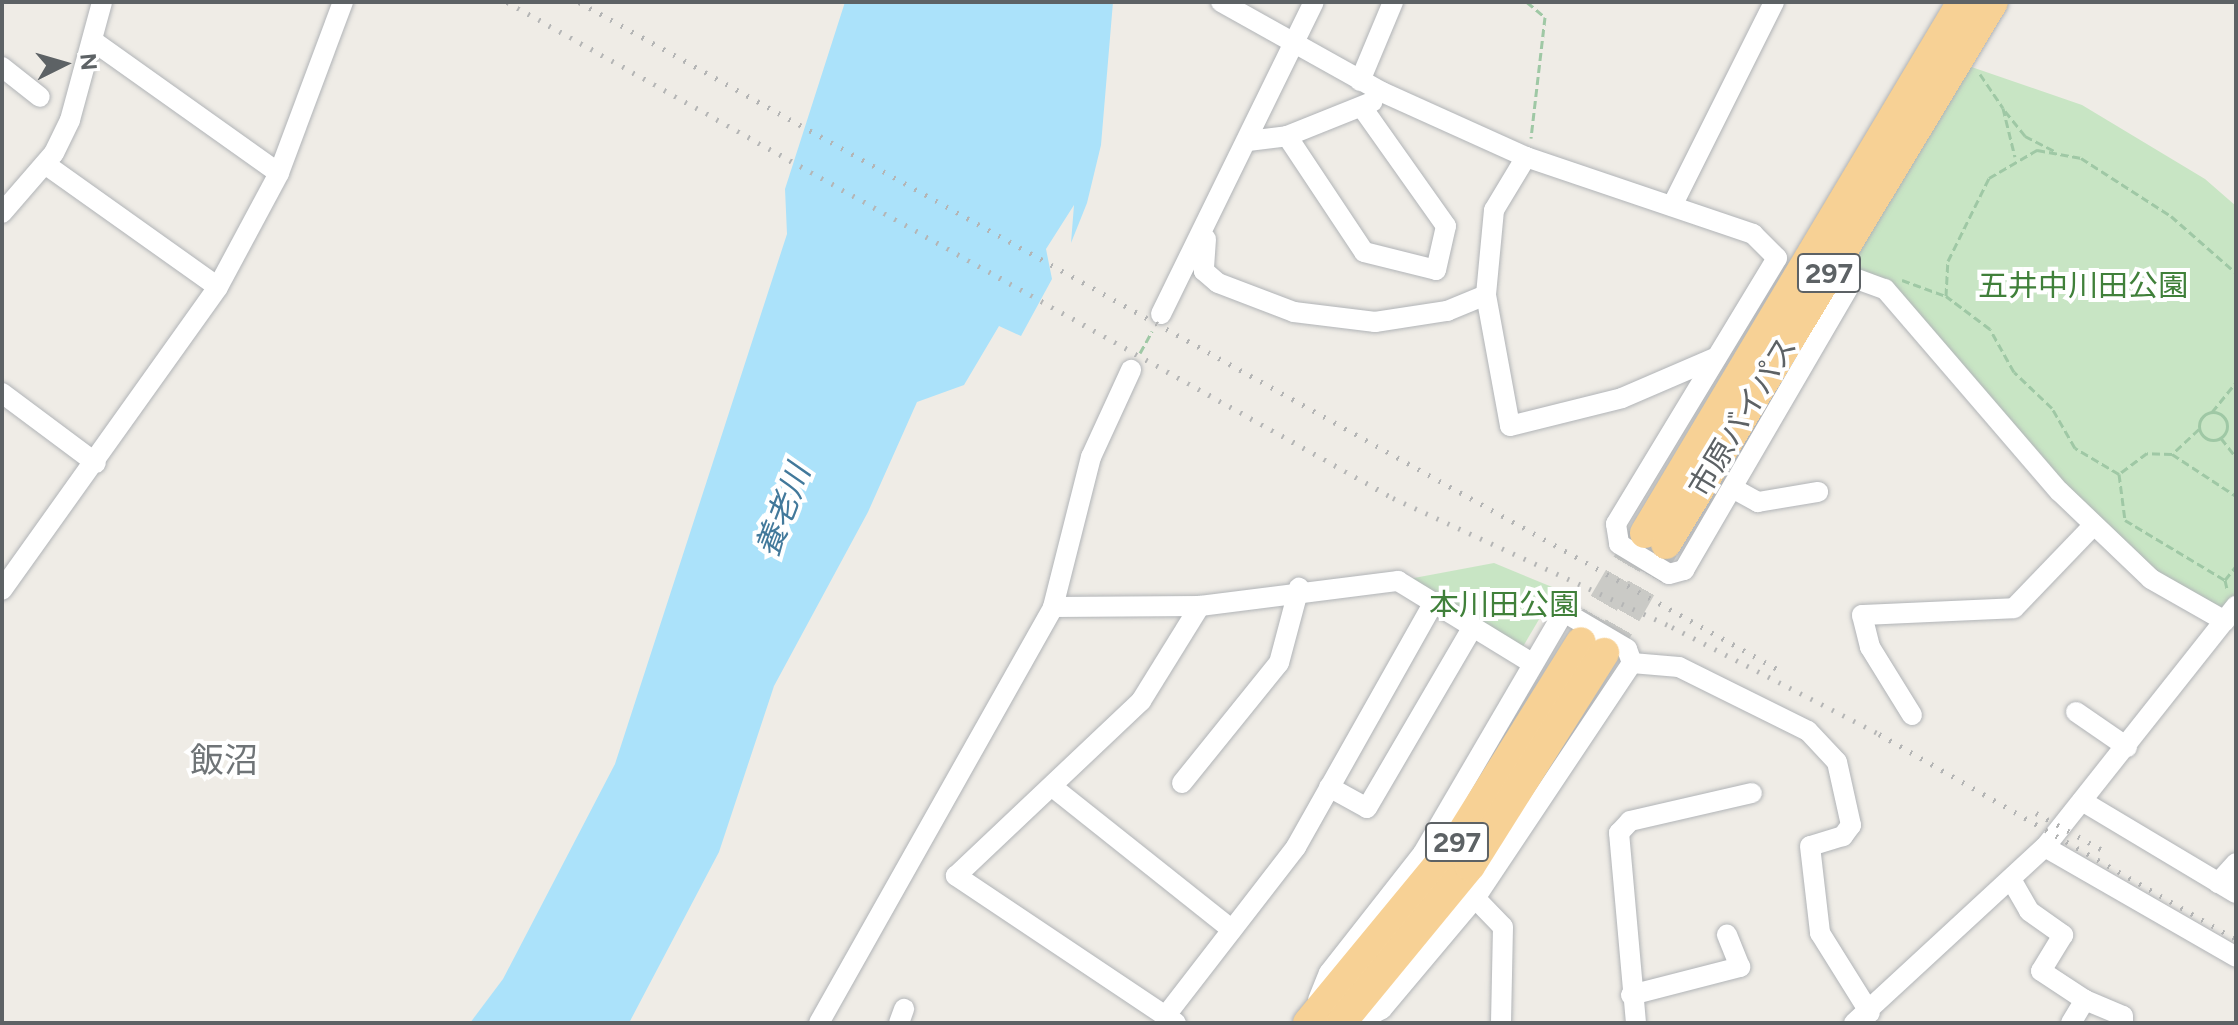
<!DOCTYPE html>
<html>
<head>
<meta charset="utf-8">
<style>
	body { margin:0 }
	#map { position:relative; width:2238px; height:1025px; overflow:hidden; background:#efece6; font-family:Figtree,"Noto Sans JP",sans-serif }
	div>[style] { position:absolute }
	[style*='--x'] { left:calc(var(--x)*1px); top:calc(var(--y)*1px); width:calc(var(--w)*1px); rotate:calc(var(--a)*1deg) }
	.green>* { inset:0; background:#c8e5c4 }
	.water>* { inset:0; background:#abe2fa }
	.highway-tunnel>* { height:30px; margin-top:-15px; transform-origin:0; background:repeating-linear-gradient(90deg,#cacac6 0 30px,transparent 0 45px) }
	.path>* { height:3px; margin-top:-1.5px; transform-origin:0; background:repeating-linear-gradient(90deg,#9fc8a5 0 8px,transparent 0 12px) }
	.path>.ring { margin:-1.5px; padding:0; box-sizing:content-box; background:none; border:3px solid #9fc8a5; border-radius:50% }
	.roads { filter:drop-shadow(0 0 2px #b1b4b7) drop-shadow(0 0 2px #b1b4b7) }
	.minor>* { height:20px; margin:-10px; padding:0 10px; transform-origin:10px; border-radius:10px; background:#fff }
	.highway>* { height:30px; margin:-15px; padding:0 15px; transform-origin:15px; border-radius:15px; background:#f7d195 }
	.rail>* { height:5px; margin-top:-2.5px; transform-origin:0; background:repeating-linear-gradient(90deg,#b4b5b5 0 2px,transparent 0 12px) }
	span { translate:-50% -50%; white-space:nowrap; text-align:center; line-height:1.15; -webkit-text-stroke:8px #fff; paint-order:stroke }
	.shield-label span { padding:2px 6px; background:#fff; border:2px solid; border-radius:6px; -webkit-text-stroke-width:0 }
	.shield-label { font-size:28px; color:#5d6265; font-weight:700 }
	.park-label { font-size:30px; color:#40803a }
	.street-label { font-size:30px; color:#5d6265 }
	.water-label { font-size:32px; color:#42799b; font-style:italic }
	.quarter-label { font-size:34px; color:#6f7477 }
	.frame { position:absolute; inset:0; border:4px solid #5d6265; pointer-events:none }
	.north { position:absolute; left:24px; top:24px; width:80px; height:80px; -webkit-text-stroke:6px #fff; paint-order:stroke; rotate:85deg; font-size:22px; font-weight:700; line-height:32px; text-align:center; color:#5d6265 }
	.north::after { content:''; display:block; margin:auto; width:28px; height:36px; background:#5d6265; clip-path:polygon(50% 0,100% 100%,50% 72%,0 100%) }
</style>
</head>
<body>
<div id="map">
	<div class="green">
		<div style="clip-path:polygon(1957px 62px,2082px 105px,2205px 179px,2236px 206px,2236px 606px,2225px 621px,2151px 579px,1885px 289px,1836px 262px)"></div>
		<div style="clip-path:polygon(1494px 563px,1557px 589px,1518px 655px,1398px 581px)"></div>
	</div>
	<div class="water">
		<div style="clip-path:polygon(845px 2px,1113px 2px,1101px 145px,1087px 203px,1071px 243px,1074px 205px,1046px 249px,1052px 279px,1021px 336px,999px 326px,964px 385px,917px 402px,868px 512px,774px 686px,719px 852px,629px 1023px,470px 1023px,503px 979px,615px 764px,787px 234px,785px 189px)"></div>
	</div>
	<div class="highway-tunnel">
		<div style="--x:1581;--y:642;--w:126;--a:-59.6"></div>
		<div style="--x:1604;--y:653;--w:125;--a:-60.4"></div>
	</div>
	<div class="path">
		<div style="--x:1527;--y:2;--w:23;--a:40"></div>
		<div style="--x:1545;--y:17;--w:122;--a:96.6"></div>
		<div style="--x:1980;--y:74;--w:41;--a:55.9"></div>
		<div style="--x:2003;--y:108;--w:50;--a:76.2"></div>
		<div style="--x:2005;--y:111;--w:32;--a:51"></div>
		<div style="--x:2025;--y:136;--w:33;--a:27"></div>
		<div style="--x:1902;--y:280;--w:47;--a:20"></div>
		<div style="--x:1140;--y:353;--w:25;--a:-61"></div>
		<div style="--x:2212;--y:412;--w:38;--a:-51"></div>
		<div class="ring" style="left:2199px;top:412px;width:25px;height:25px"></div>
		<div style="--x:2199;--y:429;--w:37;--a:137"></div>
		<div style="--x:2172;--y:454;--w:25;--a:-178"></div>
		<div style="--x:2147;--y:453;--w:35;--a:143"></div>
		<div style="--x:2119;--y:474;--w:51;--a:-149.4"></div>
		<div style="--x:2075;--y:448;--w:46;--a:-119.9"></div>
		<div style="--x:2052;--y:408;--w:52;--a:-136.5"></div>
		<div style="--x:2014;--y:372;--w:49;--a:-119.2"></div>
		<div style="--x:1990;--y:329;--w:55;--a:-143.1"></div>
		<div style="--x:1946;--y:296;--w:35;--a:-87"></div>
		<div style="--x:1948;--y:261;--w:93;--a:-63.7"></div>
		<div style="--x:1989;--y:178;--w:56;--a:-30.3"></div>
		<div style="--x:2037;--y:150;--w:45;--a:10.3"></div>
		<div style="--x:2081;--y:158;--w:107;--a:32.8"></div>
		<div style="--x:2171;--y:216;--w:86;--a:41.2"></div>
		<div style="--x:2221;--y:438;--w:24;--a:52"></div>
		<div style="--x:2172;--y:454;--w:77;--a:33.3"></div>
		<div style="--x:2119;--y:474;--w:46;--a:82.6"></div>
		<div style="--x:2125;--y:520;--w:117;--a:31"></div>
		<div style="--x:2225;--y:580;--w:9;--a:77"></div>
		<div style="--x:2225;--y:580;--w:18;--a:-52"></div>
	</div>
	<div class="roads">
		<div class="minor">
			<div style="--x:1221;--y:2;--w:184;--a:29.2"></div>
			<div style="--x:1382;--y:92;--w:158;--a:24.3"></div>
			<div style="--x:1526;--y:157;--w:240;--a:18.7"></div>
			<div style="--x:1753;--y:234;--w:34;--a:45"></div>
			<div style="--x:1777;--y:258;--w:311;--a:121.2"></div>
			<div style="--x:1616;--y:524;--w:20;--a:81"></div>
			<div style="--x:1619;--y:544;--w:58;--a:31"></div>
			<div style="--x:1669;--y:574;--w:16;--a:-15"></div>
			<div style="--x:1684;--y:570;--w:338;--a:-59.8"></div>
			<div style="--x:1854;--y:278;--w:33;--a:20"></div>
			<div style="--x:1885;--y:289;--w:267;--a:49.3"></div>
			<div style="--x:2059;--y:491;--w:127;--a:43.7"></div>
			<div style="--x:2151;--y:579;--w:85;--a:29.6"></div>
			<div style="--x:93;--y:41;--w:228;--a:35.4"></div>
			<div style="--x:2;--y:67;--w:48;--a:38.3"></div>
			<div style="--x:1360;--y:81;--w:86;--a:-67.3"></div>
			<div style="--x:1287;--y:136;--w:139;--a:56.4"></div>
			<div style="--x:1364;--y:252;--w:74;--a:14"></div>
			<div style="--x:1436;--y:270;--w:45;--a:-77.2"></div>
			<div style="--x:1446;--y:226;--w:142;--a:-125.3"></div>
			<div style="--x:1248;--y:141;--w:39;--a:-7"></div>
			<div style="--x:1287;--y:136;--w:92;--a:-21.8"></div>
			<div style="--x:1526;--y:157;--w:62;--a:121.1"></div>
			<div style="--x:1494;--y:210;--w:85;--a:95.4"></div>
			<div style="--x:1486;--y:295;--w:133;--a:79.6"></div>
			<div style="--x:1510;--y:426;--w:115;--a:-14"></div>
			<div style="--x:1622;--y:398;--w:103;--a:-23.3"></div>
			<div style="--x:45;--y:164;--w:212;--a:35.4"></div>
			<div style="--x:1672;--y:206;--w:228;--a:-63.4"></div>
			<div style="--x:2;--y:213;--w:79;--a:-49.1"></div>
			<div style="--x:54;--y:153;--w:37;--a:-64"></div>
			<div style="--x:70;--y:120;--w:122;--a:-74.8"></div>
			<div style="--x:1206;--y:239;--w:32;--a:94"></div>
			<div style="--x:1204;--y:271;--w:18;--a:41"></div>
			<div style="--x:1218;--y:283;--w:81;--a:20.9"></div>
			<div style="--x:1294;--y:312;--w:82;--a:7"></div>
			<div style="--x:1375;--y:322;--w:73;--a:-8.7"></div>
			<div style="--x:1447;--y:311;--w:42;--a:-22.3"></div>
			<div style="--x:1161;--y:314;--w:347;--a:-63.9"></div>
			<div style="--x:2;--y:393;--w:117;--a:36.7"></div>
			<div style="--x:1736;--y:490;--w:25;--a:29"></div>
			<div style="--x:1758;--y:502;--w:61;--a:-9.5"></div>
			<div style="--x:2;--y:590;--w:372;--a:-54.5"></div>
			<div style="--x:218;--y:287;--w:129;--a:-61.8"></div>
			<div style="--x:279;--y:173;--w:183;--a:-69.5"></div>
			<div style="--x:1053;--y:607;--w:147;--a:-0.4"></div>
			<div style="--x:1200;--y:606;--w:200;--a:-7.2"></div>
			<div style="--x:1398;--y:581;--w:157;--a:31.5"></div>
			<div style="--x:1632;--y:663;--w:47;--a:4.9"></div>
			<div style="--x:1679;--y:667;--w:144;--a:26.4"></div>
			<div style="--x:1808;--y:731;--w:42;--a:46.9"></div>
			<div style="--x:1837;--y:762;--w:65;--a:77.5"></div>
			<div style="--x:1851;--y:825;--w:14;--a:126"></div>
			<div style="--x:1843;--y:836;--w:34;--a:163"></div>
			<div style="--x:1810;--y:846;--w:88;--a:83.4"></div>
			<div style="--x:1820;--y:933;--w:94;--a:58"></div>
			<div style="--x:2076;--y:712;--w:62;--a:34.5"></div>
			<div style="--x:1912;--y:715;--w:80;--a:-121.7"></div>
			<div style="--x:1870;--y:647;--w:33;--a:-104"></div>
			<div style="--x:1862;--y:615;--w:152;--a:-2.6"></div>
			<div style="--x:2014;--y:608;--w:115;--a:-46.1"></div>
			<div style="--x:1182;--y:783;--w:154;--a:-51.1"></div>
			<div style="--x:1279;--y:663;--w:78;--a:-75.1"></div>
			<div style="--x:1329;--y:787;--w:43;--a:28.9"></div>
			<div style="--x:1367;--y:808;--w:208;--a:-59.7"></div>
			<div style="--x:1055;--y:789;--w:226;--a:38.5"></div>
			<div style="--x:2082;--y:801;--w:179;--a:30.9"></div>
			<div style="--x:2045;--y:847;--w:220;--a:29.9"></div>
			<div style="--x:2012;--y:881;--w:34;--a:60"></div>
			<div style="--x:2029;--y:911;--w:42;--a:35.2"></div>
			<div style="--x:2063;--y:935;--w:42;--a:121.4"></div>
			<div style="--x:2041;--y:971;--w:53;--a:33.4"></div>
			<div style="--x:2218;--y:883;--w:27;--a:-48"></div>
			<div style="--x:1475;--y:898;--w:40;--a:46"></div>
			<div style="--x:1503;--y:927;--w:96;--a:91.2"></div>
			<div style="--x:1631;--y:995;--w:113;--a:-14.4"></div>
			<div style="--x:1740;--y:967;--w:35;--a:-112"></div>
			<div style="--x:1318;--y:1000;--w:29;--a:-68"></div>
			<div style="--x:1329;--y:973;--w:152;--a:-51.9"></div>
			<div style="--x:1423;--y:853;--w:279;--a:-59.7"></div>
			<div style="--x:1564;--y:612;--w:73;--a:30.4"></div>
			<div style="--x:1627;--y:649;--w:15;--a:70"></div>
			<div style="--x:1632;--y:663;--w:283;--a:123.7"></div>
			<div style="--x:1475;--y:898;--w:145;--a:130"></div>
			<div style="--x:1382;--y:1009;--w:30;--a:152"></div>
			<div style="--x:1167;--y:1014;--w:211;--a:-52.3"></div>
			<div style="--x:1296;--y:847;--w:277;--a:-60.6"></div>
			<div style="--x:819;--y:1023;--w:477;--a:-60.6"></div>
			<div style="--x:1053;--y:607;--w:155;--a:-75.8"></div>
			<div style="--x:1091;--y:457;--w:96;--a:-65.3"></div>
			<div style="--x:899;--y:1023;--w:15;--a:-70"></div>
			<div style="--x:1176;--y:1023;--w:265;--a:-146.2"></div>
			<div style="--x:956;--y:876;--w:255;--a:-43.4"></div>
			<div style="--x:1141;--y:701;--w:112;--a:-58.2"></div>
			<div style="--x:1636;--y:1023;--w:191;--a:-95.1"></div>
			<div style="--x:1619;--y:833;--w:16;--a:-47"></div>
			<div style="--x:1630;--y:821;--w:125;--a:-12.9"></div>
			<div style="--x:1854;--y:1023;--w:260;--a:-42.7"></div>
			<div style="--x:2045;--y:847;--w:308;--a:-51.6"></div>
			<div style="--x:2071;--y:1023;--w:27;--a:-59"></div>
			<div style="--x:2085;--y:1000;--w:41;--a:22.8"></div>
			<div style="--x:2123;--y:1016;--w:7;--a:90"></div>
		</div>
		<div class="highway">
			<div style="--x:1645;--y:533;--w:618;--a:-59.16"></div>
			<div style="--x:1666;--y:544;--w:633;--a:-58.9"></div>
			<div style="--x:1308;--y:1023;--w:229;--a:-50.5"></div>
			<div style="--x:1454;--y:846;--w:240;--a:-58.1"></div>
			<div style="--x:1341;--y:1023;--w:203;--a:-50.6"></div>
			<div style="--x:1470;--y:866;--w:252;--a:-57.8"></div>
		</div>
	</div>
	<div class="rail">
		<div style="--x:507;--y:2;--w:1015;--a:29.24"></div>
		<div style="--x:1393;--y:498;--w:307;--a:24.8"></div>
		<div style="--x:1672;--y:627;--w:233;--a:27.3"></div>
		<div style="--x:1879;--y:734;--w:412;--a:29.9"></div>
		<div style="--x:579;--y:2;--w:1376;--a:29.1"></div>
		<div style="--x:2036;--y:813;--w:80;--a:29.1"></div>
	</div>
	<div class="shield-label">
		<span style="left:1829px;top:273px">297</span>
		<span style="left:1457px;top:842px">297</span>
	</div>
	<div class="park-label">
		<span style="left:2083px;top:286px">五井中川田公園</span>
		<span style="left:1504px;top:605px">本川田公園</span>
	</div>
	<div class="street-label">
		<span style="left:1743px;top:417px;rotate:-59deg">市原バイパス</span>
	</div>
	<div class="water-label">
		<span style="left:783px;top:511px;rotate:-69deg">養老川</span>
	</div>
	<div class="quarter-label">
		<span style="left:224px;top:761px">飯沼</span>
	</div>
	<div class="frame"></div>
	<div class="north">N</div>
</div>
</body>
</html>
